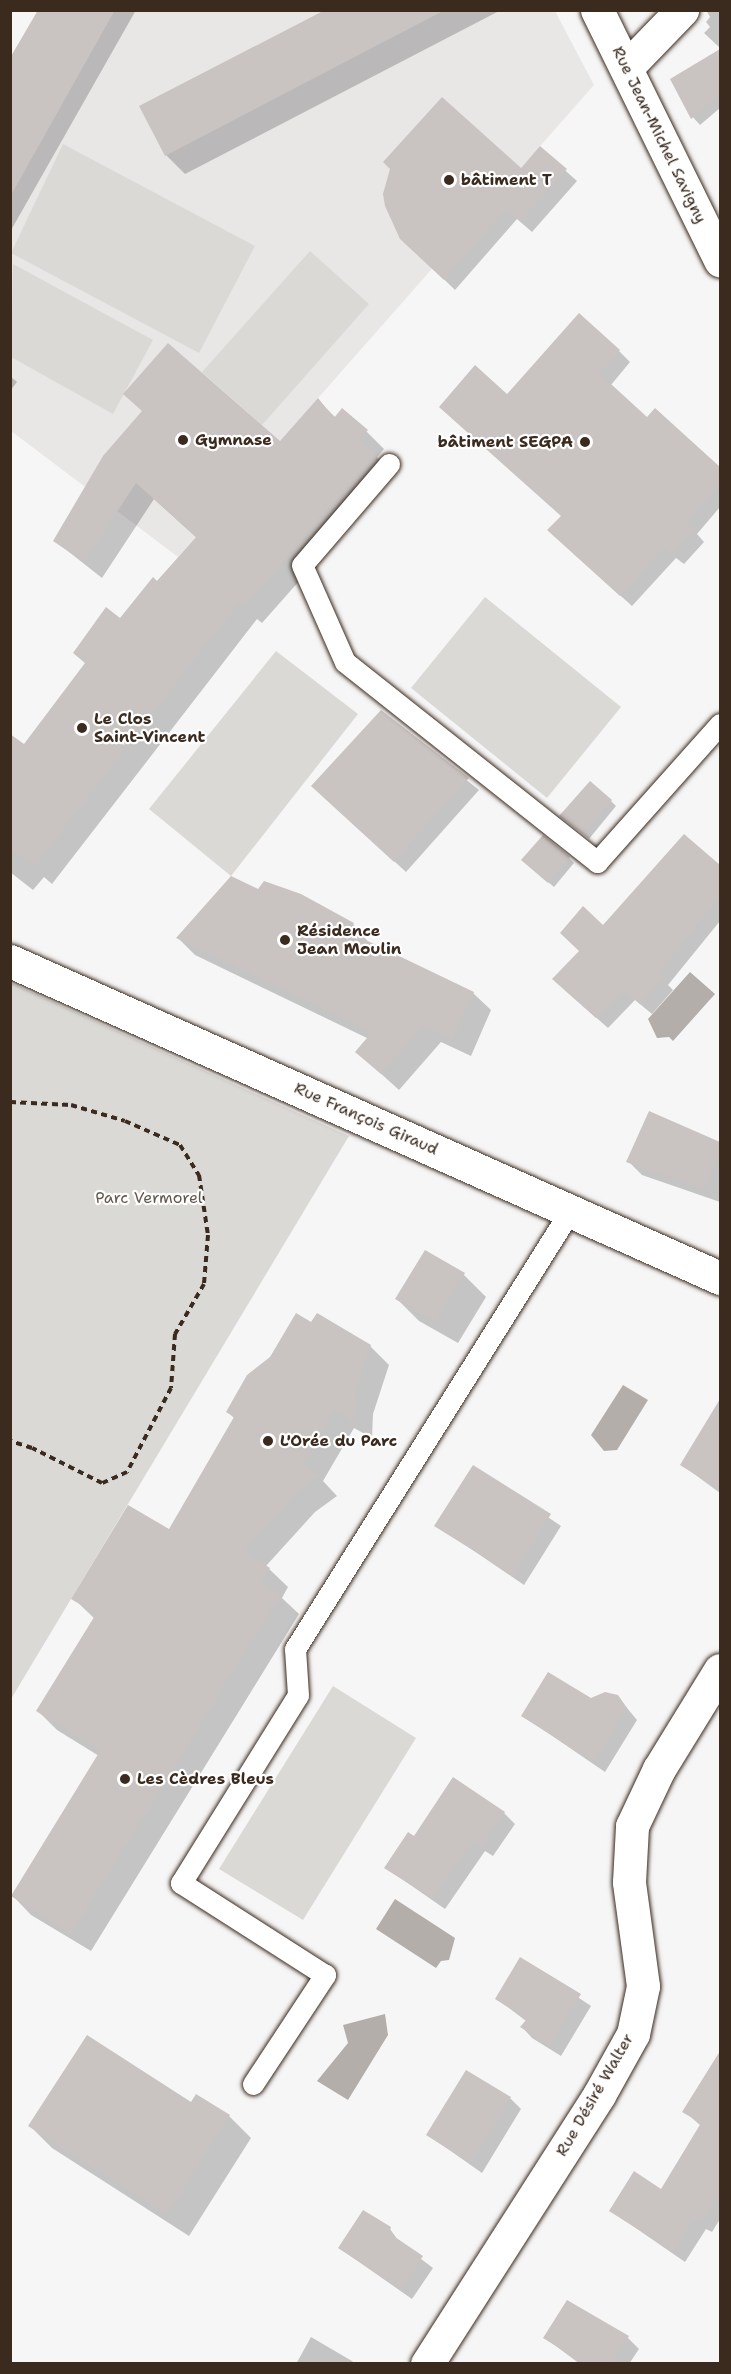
<!DOCTYPE html>
<html>
<head>
<meta charset="utf-8">
<style>
	body { margin:0 }
	#map { position:relative; width:731px; height:2374px; overflow:hidden; background:#f7f6f6; font-family:"Shantell Sans",sans-serif }
	div>[style] { position:absolute }
	[style*='--x'] { left:calc(var(--x)*1px); top:calc(var(--y)*1px); width:calc(var(--w)*1px); rotate:calc(var(--a)*1deg) }
	.built>* { inset:0; background:#e9e7e6 }
	.green>* { inset:0; background:#dbd9d6 }
	.water>* { inset:0; background:#b4aeaa }
	.shadow>* { inset:0; background:#0003 }
	.building>* { inset:0; background:#c9c3c1 }
	.path>* { height:4px; margin-top:-2px; transform-origin:0; background:repeating-linear-gradient(90deg,#3b2a1e 0 6px,transparent 0 10.5px) }
	.roads { filter:drop-shadow(0 0 2px #3b2a1e) drop-shadow(0 0 2px #3b2a1e) }
	.service>* { height:21px; margin:-10.5px; padding:0 10.5px; transform-origin:10.5px; border-radius:10.5px; background:#fff }
	.minor>* { height:33px; margin:-16.5px; padding:0 16.5px; transform-origin:16.5px; border-radius:16.5px; background:#fff }
	.primary>* { height:33px; margin:-16.5px; padding:0 16.5px; transform-origin:16.5px; border-radius:16.5px; background:#fff }
	.dots>* { width:16px; height:16px; translate:-50% -50%; box-sizing:border-box; border:3px solid #fff; border-radius:50% }
	span { translate:-50% -50%; white-space:nowrap; text-align:center; line-height:1.15; -webkit-text-stroke:4.5px #fff; paint-order:stroke }
	.street-label { font-size:16px; color:#3b2a1e }
	.poi-label { font-size:16px; color:#3b2a1e; font-weight:700 }
	.left { translate:0 -50%; text-align:left }
	.right { translate:-100% -50%; text-align:right }
	.park-label { font-size:16px; color:#63564c }
	.frame { position:absolute; inset:0; border:12px solid #3b2a1e; pointer-events:none }
</style>
</head>
<body>
<div id="map">
	<div class="built">
		<div style="clip-path:polygon(38px 11px,555px 11px,594px 85px,178px 557px,11px 431px,11px 58px)"></div>
	</div>
	<div class="green">
		<div style="clip-path:polygon(63px 144px,255px 246px,199px 353px,11px 253px)"></div>
		<div style="clip-path:polygon(310px 251px,369px 304px,262px 425px,202px 372px)"></div>
		<div style="clip-path:polygon(13px 264px,153px 340px,113px 414px,11px 357px)"></div>
		<div style="clip-path:polygon(485px 597px,621px 707px,547px 798px,411px 688px)"></div>
		<div style="clip-path:polygon(276px 651px,358px 714px,231px 876px,149px 809px)"></div>
		<div style="clip-path:polygon(11px 983px,349px 1136px,11px 1699px)"></div>
		<div style="clip-path:polygon(333px 1686px,416px 1738px,303px 1920px,219px 1869px)"></div>
	</div>
	<div class="water">
		<div style="clip-path:polygon(690px 972px,715px 994px,673px 1041px,669px 1037px,657px 1038px,648px 1019px)"></div>
		<div style="clip-path:polygon(623px 1385px,648px 1400px,617px 1450px,604px 1451px,591px 1435px)"></div>
		<div style="clip-path:polygon(395px 1899px,455px 1938px,449px 1960px,441px 1961px,436px 1968px,376px 1929px)"></div>
		<div style="clip-path:polygon(385px 2014px,388px 2035px,348px 2100px,317px 2081px,348px 2043px,343px 2025px)"></div>
	</div>
	<div class="shadow">
		<div style="clip-path:polygon(39px 10px,136px 10px,10px 232px,10px 61px)"></div>
		<div style="clip-path:polygon(328px 10px,501px 10px,185px 174px,166px 155px)"></div>
		<div style="clip-path:polygon(706px 10px,720px 10px,720px 48px,704px 33px,710px 27px,706px 22px,710px 17px)"></div>
		<div style="clip-path:polygon(720px 51px,720px 108px,700px 125px,691px 115px,672px 79px)"></div>
		<div style="clip-path:polygon(540px 148px,577px 181px,532px 232px,517px 219px,455px 290px,410px 246px,521px 170px)"></div>
		<div style="clip-path:polygon(619px 351px,630px 362px,611px 385px,648px 419px,655px 411px,720px 469px,720px 507px,697px 534px,704px 542px,684px 564px,676px 558px,632px 606px,560px 541px,563px 516px,507px 396px)"></div>
		<div style="clip-path:polygon(10px 376px,17px 382px,10px 391px)"></div>
		<div style="clip-path:polygon(318px 400px,336px 418px,342px 410px,367px 432px,384px 449px,377px 457px,394px 474px,262px 623px,257px 619px,52px 884px,44px 877px,33px 890px,10px 872px,10px 736px,24px 746px,86px 664px,75px 653px,121px 620px,197px 538px,154px 499px,102px 578px,55px 541px,105px 457px,280px 443px)"></div>
		<div style="clip-path:polygon(381px 712px,479px 790px,406px 872px,324px 797px)"></div>
		<div style="clip-path:polygon(611px 801px,616px 806px,589px 839px,567px 821px)"></div>
		<div style="clip-path:polygon(684px 836px,720px 866px,720px 921px,668px 985px,673px 990px,652px 1014px,635px 1000px,608px 1028px,565px 990px,581px 951px)"></div>
		<div style="clip-path:polygon(569px 858px,574px 863px,554px 887px,528px 865px)"></div>
		<div style="clip-path:polygon(258px 891px,353px 924px,370px 944px,473px 993px,491px 1010px,471px 1056px,441px 1042px,399px 1090px,357px 1052px,369px 1039px,195px 955px,178px 938px)"></div>
		<div style="clip-path:polygon(650px 1113px,720px 1144px,720px 1202px,642px 1175px,628px 1161px)"></div>
		<div style="clip-path:polygon(464px 1275px,486px 1297px,458px 1343px,419px 1321px,397px 1299px)"></div>
		<div style="clip-path:polygon(312px 1324px,370px 1346px,389px 1365px,373px 1414px,372px 1438px,354px 1428px,323px 1481px,337px 1496px,315px 1512px,266px 1566px,288px 1587px,282px 1598px,299px 1614px,91px 1951px,31px 1915px,13px 1896px,99px 1756px,57px 1730px,38px 1711px,95px 1619px,73px 1598px,169px 1531px,235px 1419px,228px 1412px)"></div>
		<div style="clip-path:polygon(719px 1405px,720px 1406px,720px 1493px,682px 1465px)"></div>
		<div style="clip-path:polygon(474px 1467px,561px 1526px,524px 1585px,436px 1525px)"></div>
		<div style="clip-path:polygon(617px 1696px,637px 1720px,605px 1772px,523px 1716px)"></div>
		<div style="clip-path:polygon(504px 1813px,515px 1824px,493px 1856px,485px 1851px,445px 1909px,386px 1868px,414px 1838px)"></div>
		<div style="clip-path:polygon(521px 1959px,591px 2006px,561px 2056px,532px 2038px,522px 2027px,526px 2021px,497px 1999px)"></div>
		<div style="clip-path:polygon(709px 2071px,720px 2079px,720px 2219px,712px 2232px,706px 2229px,685px 2262px,611px 2211px,662px 2191px,701px 2126px,684px 2111px)"></div>
		<div style="clip-path:polygon(510px 2098px,521px 2109px,482px 2173px,428px 2135px)"></div>
		<div style="clip-path:polygon(191px 2104px,229px 2116px,251px 2138px,189px 2236px,52px 2148px,30px 2126px)"></div>
		<div style="clip-path:polygon(390px 2229px,400px 2243px,433px 2268px,412px 2299px,339px 2248px)"></div>
		<div style="clip-path:polygon(311px 2337px,352px 2361px,355px 2364px,296px 2364px)"></div>
		<div style="clip-path:polygon(545px 2338px,628px 2338px,639px 2349px,629px 2364px,580px 2364px)"></div>
	</div>
	<div class="building">
		<div style="clip-path:polygon(38px 10px,115px 10px,10px 197px,10px 58px)"></div>
		<div style="clip-path:polygon(325px 10px,445px 10px,165px 156px,139px 106px)"></div>
		<div style="clip-path:polygon(720px 49px,720px 94px,691px 119px,670px 79px)"></div>
		<div style="clip-path:polygon(442px 97px,521px 168px,540px 146px,567px 169px,521px 222px,506px 209px,444px 280px,400px 239px,385px 206px,383px 194px,390px 169px,383px 162px)"></div>
		<div style="clip-path:polygon(579px 313px,620px 350px,600px 374px,647px 417px,655px 408px,720px 467px,720px 484px,687px 522px,694px 530px,672px 554px,664px 548px,620px 596px,547px 530px,561px 516px,439px 407px,475px 365px,507px 394px)"></div>
		<div style="clip-path:polygon(168px 343px,280px 441px,318px 398px,334px 418px,342px 408px,368px 430px,360px 439px,377px 455px,244px 607px,238px 603px,34px 867px,10px 849px,10px 734px,24px 744px,85px 663px,73px 653px,106px 607px,120px 618px,153px 577px,157px 581px,196px 537px,136px 483px,84px 562px,53px 541px,103px 456px,142px 411px,123px 394px)"></div>
		<div style="clip-path:polygon(381px 710px,469px 778px,394px 862px,311px 786px)"></div>
		<div style="clip-path:polygon(590px 781px,612px 800px,583px 834px,559px 816px)"></div>
		<div style="clip-path:polygon(684px 834px,720px 865px,720px 897px,658px 973px,663px 978px,640px 1004px,624px 990px,596px 1018px,552px 979px,579px 951px,560px 933px,583px 906px,603px 925px)"></div>
		<div style="clip-path:polygon(543px 835px,570px 857px,548px 883px,521px 860px)"></div>
		<div style="clip-path:polygon(231px 876px,258px 889px,264px 881px,301px 894px,354px 923px,349px 932px,474px 992px,453px 1039px,423px 1026px,381px 1074px,355px 1052px,372px 1032px,176px 938px)"></div>
		<div style="clip-path:polygon(649px 1111px,720px 1142px,720px 1154px,704px 1189px,626px 1162px)"></div>
		<div style="clip-path:polygon(425px 1250px,465px 1273px,436px 1322px,395px 1299px)"></div>
		<div style="clip-path:polygon(296px 1313px,311px 1322px,317px 1313px,371px 1345px,355px 1395px,354px 1421px,335px 1410px,303px 1465px,320px 1476px,296px 1493px,244px 1551px,270px 1568px,261px 1583px,281px 1594px,71px 1934px,11px 1896px,100px 1751px,36px 1711px,96px 1614px,71px 1599px,128px 1505px,169px 1529px,234px 1417px,226px 1412px,247px 1375px,270px 1357px)"></div>
		<div style="clip-path:polygon(720px 1399px,720px 1490px,680px 1465px)"></div>
		<div style="clip-path:polygon(473px 1465px,551px 1514px,513px 1575px,434px 1526px)"></div>
		<div style="clip-path:polygon(548px 1672px,591px 1698px,605px 1692px,618px 1695px,627px 1708px,594px 1762px,521px 1716px)"></div>
		<div style="clip-path:polygon(453px 1777px,505px 1812px,482px 1846px,473px 1841px,433px 1899px,384px 1868px,408px 1832px,414px 1836px)"></div>
		<div style="clip-path:polygon(520px 1957px,581px 1994px,550px 2046px,520px 2027px,527px 2019px,495px 1999px)"></div>
		<div style="clip-path:polygon(87px 2035px,191px 2102px,196px 2094px,230px 2115px,167px 2215px,28px 2126px)"></div>
		<div style="clip-path:polygon(720px 2051px,720px 2193px,702px 2223px,695px 2219px,674px 2252px,609px 2211px,634px 2171px,661px 2189px,701px 2123px,682px 2112px)"></div>
		<div style="clip-path:polygon(466px 2070px,511px 2097px,470px 2163px,426px 2135px)"></div>
		<div style="clip-path:polygon(363px 2210px,391px 2227px,389px 2233px,423px 2256px,401px 2289px,338px 2248px)"></div>
		<div style="clip-path:polygon(567px 2300px,629px 2336px,611px 2364px,585px 2364px,543px 2338px)"></div>
	</div>
	<div class="path">
		<div style="--x:10;--y:1102;--w:61;--a:2.8"></div>
		<div style="--x:71;--y:1105;--w:56;--a:16.5"></div>
		<div style="--x:125;--y:1121;--w:60;--a:23.6"></div>
		<div style="--x:180;--y:1145;--w:36;--a:58"></div>
		<div style="--x:199;--y:1175;--w:61;--a:81.5"></div>
		<div style="--x:208;--y:1235;--w:49;--a:94.7"></div>
		<div style="--x:204;--y:1284;--w:58;--a:120.1"></div>
		<div style="--x:175;--y:1334;--w:54;--a:94.2"></div>
		<div style="--x:171;--y:1388;--w:95;--a:117.6"></div>
		<div style="--x:127;--y:1472;--w:27;--a:156"></div>
		<div style="--x:102;--y:1483;--w:78;--a:-153.4"></div>
		<div style="--x:32;--y:1448;--w:23;--a:-162"></div>
	</div>
	<div class="roads">
		<div class="service">
			<div style="--x:389;--y:464;--w:133;--a:130.7"></div>
			<div style="--x:302;--y:565;--w:106;--a:66.1"></div>
			<div style="--x:345;--y:662;--w:322;--a:38.4"></div>
			<div style="--x:597;--y:862;--w:185;--a:-48.3"></div>
			<div style="--x:253;--y:2084;--w:131;--a:-56.6"></div>
			<div style="--x:325;--y:1975;--w:171;--a:-147.4"></div>
			<div style="--x:181;--y:1883;--w:221;--a:-58.1"></div>
			<div style="--x:298;--y:1695;--w:46;--a:-93.7"></div>
			<div style="--x:295;--y:1649;--w:517;--a:-57.88"></div>
		</div>
		<div class="minor">
			<div style="--x:626;--y:68;--w:81;--a:-46"></div>
			<div style="--x:10;--y:961;--w:778;--a:24.06"></div>
			<div style="--x:427;--y:2364;--w:319;--a:-57.4"></div>
			<div style="--x:599;--y:2095;--w:70;--a:-60.9"></div>
			<div style="--x:633;--y:2034;--w:49;--a:-78.2"></div>
			<div style="--x:643;--y:1986;--w:105;--a:-97.7"></div>
			<div style="--x:629;--y:1882;--w:56;--a:-86.9"></div>
			<div style="--x:632;--y:1826;--w:63;--a:-64.7"></div>
			<div style="--x:659;--y:1769;--w:116;--a:-58.4"></div>
		</div>
		<div class="primary">
			<div style="--x:597;--y:10;--w:279;--a:63.8"></div>
		</div>
	</div>
	<div class="dots">
		<div style="left:449px;top:180px;background:#3b2a1e"></div>
		<div style="left:183px;top:440px;background:#3b2a1e"></div>
		<div style="left:585px;top:442px;background:#3b2a1e"></div>
		<div style="left:82px;top:728px;background:#3b2a1e"></div>
		<div style="left:285px;top:940px;background:#3b2a1e"></div>
		<div style="left:268px;top:1441px;background:#3b2a1e"></div>
		<div style="left:125px;top:1779px;background:#3b2a1e"></div>
	</div>
	<div class="street-label">
		<span style="left:659px;top:135px;rotate:64deg">Rue Jean-Michel Savigny</span>
		<span style="left:366px;top:1119px;rotate:24deg">Rue François Giraud</span>
		<span style="left:595px;top:2095px;rotate:-60deg">Rue Désiré Walter</span>
	</div>
	<div class="poi-label">
		<span class="left" style="left:461px;top:180px">bâtiment T</span>
		<span class="left" style="left:195px;top:440px">Gymnase</span>
		<span class="right" style="left:573px;top:442px">bâtiment SEGPA</span>
		<span class="left" style="left:94px;top:728px">Le Clos<br>Saint-Vincent</span>
		<span class="left" style="left:297px;top:940px">Résidence<br>Jean Moulin</span>
		<span class="left" style="left:280px;top:1441px">L'Orée du Parc</span>
		<span class="left" style="left:137px;top:1779px">Les Cèdres Bleus</span>
	</div>
	<div class="park-label">
		<span style="left:149px;top:1198px">Parc Vermorel</span>
	</div>
	<div class="frame"></div>
</div>
</body>
</html>
